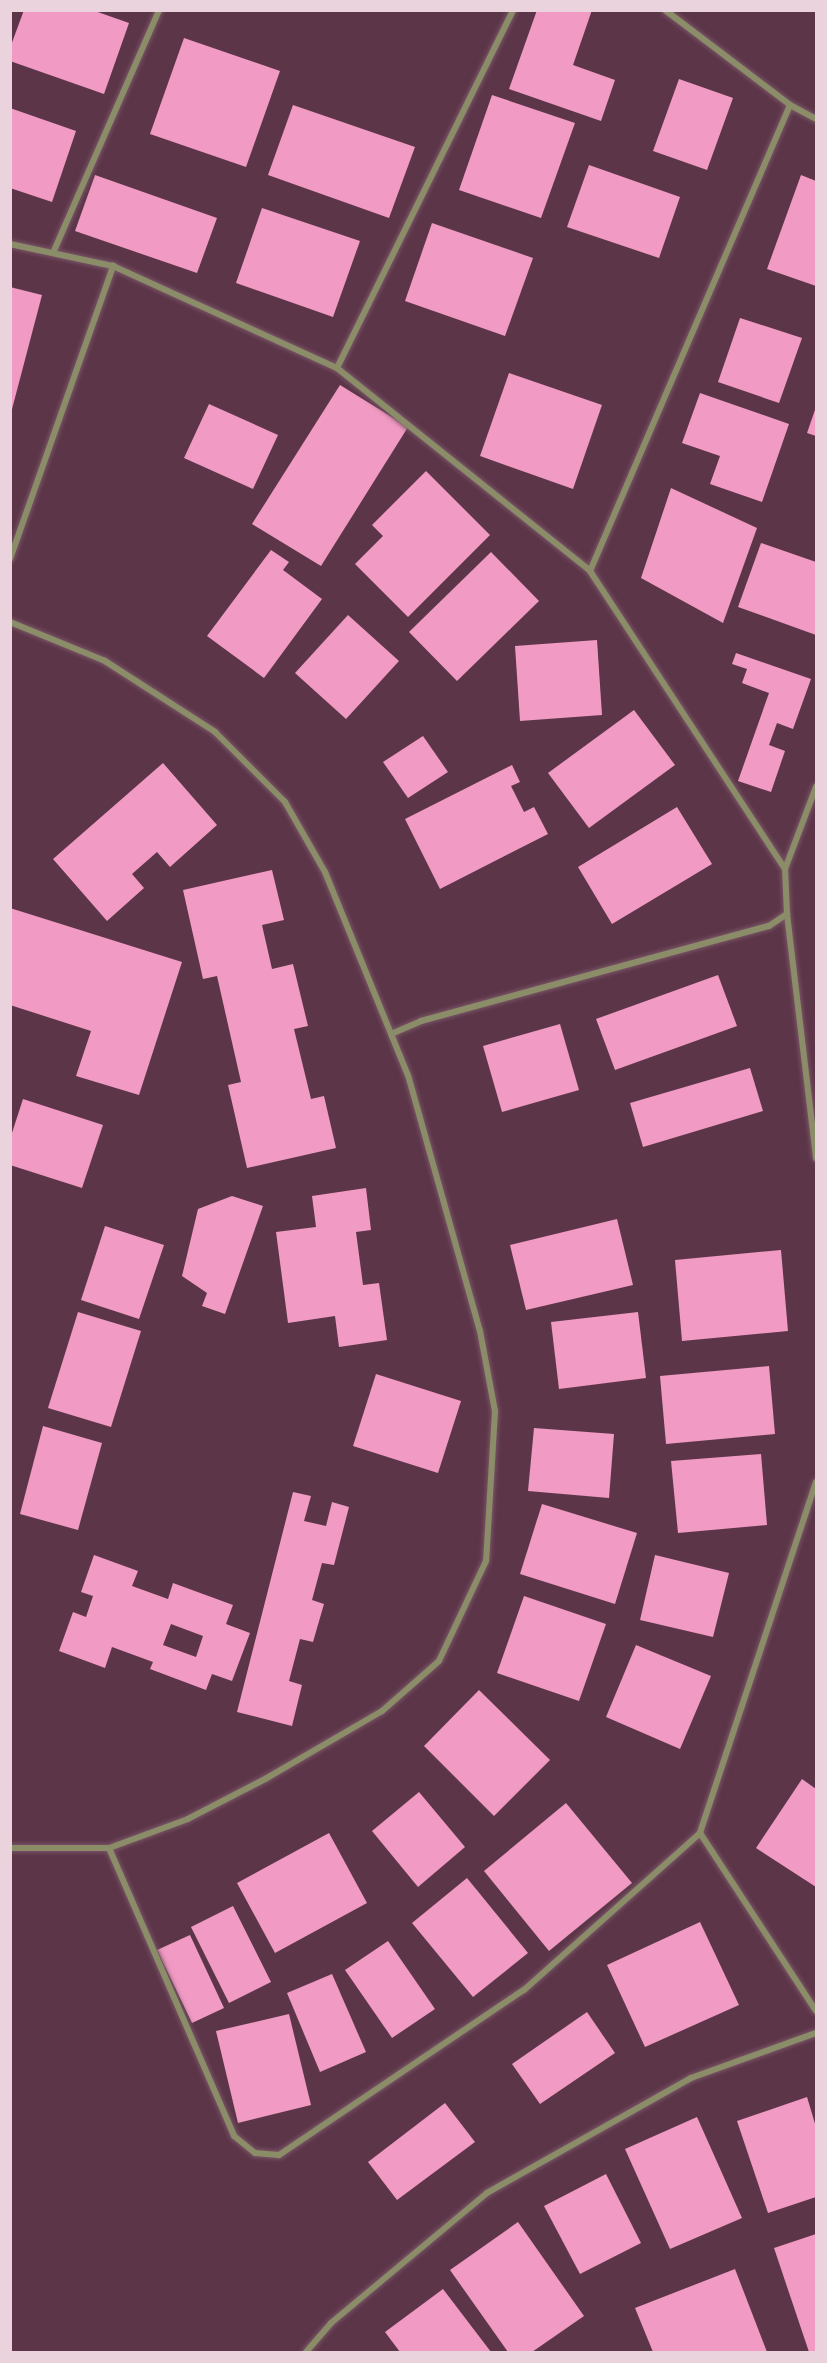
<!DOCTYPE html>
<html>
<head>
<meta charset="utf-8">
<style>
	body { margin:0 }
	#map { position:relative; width:827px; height:2363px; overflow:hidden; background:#5c3648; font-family:"Golos Text",sans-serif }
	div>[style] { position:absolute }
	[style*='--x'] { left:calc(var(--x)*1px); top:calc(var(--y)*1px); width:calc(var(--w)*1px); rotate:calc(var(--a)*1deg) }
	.building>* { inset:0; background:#f19ac3 }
	.roads { filter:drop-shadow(0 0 2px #795566) drop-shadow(0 0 2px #795566) }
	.minor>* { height:6px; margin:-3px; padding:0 3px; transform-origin:3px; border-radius:3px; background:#8b8d69 }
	span { translate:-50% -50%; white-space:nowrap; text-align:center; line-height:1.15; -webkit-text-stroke:6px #5c3648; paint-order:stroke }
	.frame { position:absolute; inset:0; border:12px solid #ebd3dd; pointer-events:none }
</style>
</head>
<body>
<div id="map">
	<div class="building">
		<div style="clip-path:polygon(24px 10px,92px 10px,129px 23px,104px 94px,10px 61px,10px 48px)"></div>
		<div style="clip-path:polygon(537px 10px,592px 10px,573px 65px,615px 80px,601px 121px,509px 89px)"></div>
		<div style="clip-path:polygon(184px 38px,280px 71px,246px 167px,150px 134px)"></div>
		<div style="clip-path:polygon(679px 79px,733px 98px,707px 170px,653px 151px)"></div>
		<div style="clip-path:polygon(492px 95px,575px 123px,541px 218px,459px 190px)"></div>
		<div style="clip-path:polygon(293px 105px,415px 147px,389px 218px,268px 175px)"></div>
		<div style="clip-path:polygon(10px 108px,76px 131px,52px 202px,10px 188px)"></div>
		<div style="clip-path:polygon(589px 165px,680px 197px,659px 258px,567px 227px)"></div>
		<div style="clip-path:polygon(95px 175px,217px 218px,197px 273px,75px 231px)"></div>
		<div style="clip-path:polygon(801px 175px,816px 181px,816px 286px,767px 269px)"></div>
		<div style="clip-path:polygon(262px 208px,360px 241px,333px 317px,236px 283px)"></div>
		<div style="clip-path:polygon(432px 223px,533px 258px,505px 336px,405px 301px)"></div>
		<div style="clip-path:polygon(10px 287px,42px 295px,11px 413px,10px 413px)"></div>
		<div style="clip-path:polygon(740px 318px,802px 338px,779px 403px,718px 382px)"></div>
		<div style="clip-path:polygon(509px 373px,602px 405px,573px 489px,480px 456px)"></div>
		<div style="clip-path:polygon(340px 385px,408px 427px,321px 566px,252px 524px)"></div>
		<div style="clip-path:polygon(700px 393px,789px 424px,762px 502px,710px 484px,720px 456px,682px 443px)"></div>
		<div style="clip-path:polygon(209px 404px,278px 435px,253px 489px,184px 458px)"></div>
		<div style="clip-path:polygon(816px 407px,816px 436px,807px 433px)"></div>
		<div style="clip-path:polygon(426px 471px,490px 535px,408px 617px,355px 564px,383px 536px,372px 525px)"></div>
		<div style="clip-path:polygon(671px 488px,757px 528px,723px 623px,641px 578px)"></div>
		<div style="clip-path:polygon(761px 543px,816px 562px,816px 635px,738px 607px)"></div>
		<div style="clip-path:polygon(271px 550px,289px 562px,283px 570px,322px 599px,264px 678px,207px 636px)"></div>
		<div style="clip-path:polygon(491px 552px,539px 601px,457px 681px,409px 632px)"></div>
		<div style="clip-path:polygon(348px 615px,399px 661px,346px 719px,295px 673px)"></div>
		<div style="clip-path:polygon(597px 640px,602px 715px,520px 721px,515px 646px)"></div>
		<div style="clip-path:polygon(736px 653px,811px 679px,793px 729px,777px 723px,769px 745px,785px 751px,771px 792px,738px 781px,769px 693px,742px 683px,747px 669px,732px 664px)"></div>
		<div style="clip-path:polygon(634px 710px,675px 765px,589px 828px,548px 773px)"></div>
		<div style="clip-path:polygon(423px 736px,448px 772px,408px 798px,383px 762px)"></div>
		<div style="clip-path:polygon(163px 763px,217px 825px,170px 867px,157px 852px,132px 874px,144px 888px,107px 921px,53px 859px)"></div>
		<div style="clip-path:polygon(512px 765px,520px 782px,511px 786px,524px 812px,534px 807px,548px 834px,440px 889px,405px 819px)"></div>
		<div style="clip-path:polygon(677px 807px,712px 864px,612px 924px,578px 867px)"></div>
		<div style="clip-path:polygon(272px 870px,284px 920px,262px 925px,272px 969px,293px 964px,308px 1026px,294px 1029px,311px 1099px,324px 1096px,336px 1148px,247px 1168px,228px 1085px,241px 1082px,217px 976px,203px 979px,183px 890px)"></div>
		<div style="clip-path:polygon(10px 908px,182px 962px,139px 1095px,76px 1076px,91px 1031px,10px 1005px)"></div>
		<div style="clip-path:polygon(718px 975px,737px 1026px,615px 1070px,596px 1019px)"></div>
		<div style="clip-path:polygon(560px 1024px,579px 1090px,502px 1112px,483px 1046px)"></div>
		<div style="clip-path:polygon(750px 1068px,763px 1111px,643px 1147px,630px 1103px)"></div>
		<div style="clip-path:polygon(23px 1099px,103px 1125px,82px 1188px,10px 1165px,10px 1139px)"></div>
		<div style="clip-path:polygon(366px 1188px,371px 1230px,356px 1232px,363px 1285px,379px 1283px,387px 1340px,339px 1347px,335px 1316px,288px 1323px,276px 1232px,316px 1227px,312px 1196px)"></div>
		<div style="clip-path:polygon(232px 1196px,263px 1206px,225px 1314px,202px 1306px,207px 1293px,182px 1276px,198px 1209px)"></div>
		<div style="clip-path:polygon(617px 1219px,633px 1285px,526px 1310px,510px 1245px)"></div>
		<div style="clip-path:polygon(105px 1226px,164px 1245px,139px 1319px,81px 1300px)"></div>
		<div style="clip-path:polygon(781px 1250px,788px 1331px,682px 1341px,675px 1260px)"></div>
		<div style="clip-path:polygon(78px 1312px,141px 1331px,111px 1427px,48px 1408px)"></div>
		<div style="clip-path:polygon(638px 1312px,646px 1378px,559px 1389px,551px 1322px)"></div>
		<div style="clip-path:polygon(769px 1366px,775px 1434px,666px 1444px,660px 1376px)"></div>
		<div style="clip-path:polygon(376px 1374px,461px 1401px,438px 1473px,353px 1446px)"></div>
		<div style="clip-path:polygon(43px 1426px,102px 1443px,78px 1530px,20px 1514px)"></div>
		<div style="clip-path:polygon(534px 1428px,614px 1434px,609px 1498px,528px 1491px)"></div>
		<div style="clip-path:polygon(761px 1454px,767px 1525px,678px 1533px,671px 1461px)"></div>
		<div style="clip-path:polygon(293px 1492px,311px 1496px,304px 1521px,326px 1526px,332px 1502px,349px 1507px,334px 1565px,322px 1563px,312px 1600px,324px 1604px,313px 1642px,300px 1639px,289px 1681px,302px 1685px,292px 1726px,237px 1712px)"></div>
		<div style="clip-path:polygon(542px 1504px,637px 1533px,615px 1604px,520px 1574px)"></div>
		<div style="clip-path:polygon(evenodd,94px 1555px,138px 1571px,132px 1586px,168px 1599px,173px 1583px,233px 1605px,226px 1624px,250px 1633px,232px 1681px,212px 1674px,206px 1690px,150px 1669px,153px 1662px,112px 1647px,105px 1668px,59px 1651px,73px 1612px,86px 1617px,93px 1596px,81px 1592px,94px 1555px,171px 1624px,203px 1636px,196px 1657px,163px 1645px,171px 1624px)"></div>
		<div style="clip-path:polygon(655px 1555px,729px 1573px,713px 1637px,640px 1620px)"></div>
		<div style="clip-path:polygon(524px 1596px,606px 1624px,579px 1701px,497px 1673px)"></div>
		<div style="clip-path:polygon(636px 1645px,711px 1676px,680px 1749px,606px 1717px)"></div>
		<div style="clip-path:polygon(479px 1690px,550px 1760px,494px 1816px,424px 1746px)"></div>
		<div style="clip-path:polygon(802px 1779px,816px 1789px,816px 1887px,756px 1848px)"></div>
		<div style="clip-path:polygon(419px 1792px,465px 1847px,418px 1887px,372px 1831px)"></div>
		<div style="clip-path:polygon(566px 1803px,632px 1883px,549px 1951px,484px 1871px)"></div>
		<div style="clip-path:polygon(329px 1833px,367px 1903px,275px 1953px,237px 1883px)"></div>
		<div style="clip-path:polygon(467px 1878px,528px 1953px,473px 1997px,412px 1923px)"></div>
		<div style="clip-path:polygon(233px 1906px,271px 1982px,229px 2003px,191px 1927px)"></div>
		<div style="clip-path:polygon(700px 1922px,739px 2005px,645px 2047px,607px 1965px)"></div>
		<div style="clip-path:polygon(190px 1935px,224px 2008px,192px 2023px,157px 1950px)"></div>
		<div style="clip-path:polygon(388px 1941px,435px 2009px,392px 2038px,345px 1970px)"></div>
		<div style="clip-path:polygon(332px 1974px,366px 2052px,320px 2072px,287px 1993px)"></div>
		<div style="clip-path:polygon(587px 2012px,615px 2053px,540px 2104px,512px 2064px)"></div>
		<div style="clip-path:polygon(289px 2014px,311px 2105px,238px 2123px,216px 2031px)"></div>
		<div style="clip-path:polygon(807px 2097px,816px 2127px,816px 2197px,768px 2213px,737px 2121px)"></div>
		<div style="clip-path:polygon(445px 2103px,475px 2142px,397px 2200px,368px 2162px)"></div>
		<div style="clip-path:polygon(697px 2117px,742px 2218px,670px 2249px,625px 2149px)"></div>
		<div style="clip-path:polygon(606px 2174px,641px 2243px,580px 2274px,544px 2206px)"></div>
		<div style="clip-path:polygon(518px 2222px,584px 2316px,532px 2352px,508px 2352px,450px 2270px)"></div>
		<div style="clip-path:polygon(816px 2234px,816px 2352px,809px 2352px,774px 2248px)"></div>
		<div style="clip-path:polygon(735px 2269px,767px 2352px,653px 2352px,635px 2308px)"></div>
		<div style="clip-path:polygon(443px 2289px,491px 2352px,400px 2352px,385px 2332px)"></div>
	</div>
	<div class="roads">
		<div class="minor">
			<div style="--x:665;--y:10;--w:157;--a:37.2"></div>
			<div style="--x:790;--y:105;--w:30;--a:28"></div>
			<div style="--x:10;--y:244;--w:105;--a:12.1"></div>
			<div style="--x:113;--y:266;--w:246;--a:24.5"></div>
			<div style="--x:337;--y:368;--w:324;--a:38.7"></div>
			<div style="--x:590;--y:571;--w:356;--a:56.8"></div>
			<div style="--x:53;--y:253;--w:265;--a:-66.4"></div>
			<div style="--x:337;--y:368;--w:399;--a:-63.8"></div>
			<div style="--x:10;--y:559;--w:311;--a:-70.6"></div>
			<div style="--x:590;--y:571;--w:507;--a:-66.77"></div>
			<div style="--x:10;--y:622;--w:103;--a:22.3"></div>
			<div style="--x:105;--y:661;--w:131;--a:32.8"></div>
			<div style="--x:215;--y:732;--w:99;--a:45"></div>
			<div style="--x:285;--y:802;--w:81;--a:60.3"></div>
			<div style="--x:325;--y:872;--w:219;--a:67.8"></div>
			<div style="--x:408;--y:1075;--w:266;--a:74.3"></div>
			<div style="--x:480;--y:1331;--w:81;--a:79.4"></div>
			<div style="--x:495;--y:1411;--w:150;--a:93.4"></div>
			<div style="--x:486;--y:1561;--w:110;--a:115.2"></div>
			<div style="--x:439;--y:1661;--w:76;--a:138.7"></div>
			<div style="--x:382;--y:1711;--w:133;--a:149.8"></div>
			<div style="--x:267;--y:1778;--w:89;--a:152.6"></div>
			<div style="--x:188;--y:1819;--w:84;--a:159.8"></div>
			<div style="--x:109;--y:1848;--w:99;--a:180"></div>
			<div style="--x:787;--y:914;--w:246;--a:83.2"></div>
			<div style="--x:391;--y:1034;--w:33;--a:-23"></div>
			<div style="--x:421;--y:1021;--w:361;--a:-15.3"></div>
			<div style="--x:769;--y:926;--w:22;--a:-34"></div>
			<div style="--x:787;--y:914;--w:45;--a:-92.5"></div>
			<div style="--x:785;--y:869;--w:88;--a:-69.3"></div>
			<div style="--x:816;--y:1482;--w:370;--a:108.3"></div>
			<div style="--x:700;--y:1833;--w:212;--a:56.9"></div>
			<div style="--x:109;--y:1848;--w:314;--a:66.5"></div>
			<div style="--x:234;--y:2136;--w:27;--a:39"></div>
			<div style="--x:255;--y:2153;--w:24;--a:5"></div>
			<div style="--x:279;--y:2155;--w:295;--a:-34"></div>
			<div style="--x:524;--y:1990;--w:236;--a:-41.7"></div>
			<div style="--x:306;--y:2352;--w:38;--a:-49"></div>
			<div style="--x:331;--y:2323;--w:203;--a:-39.8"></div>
			<div style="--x:487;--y:2193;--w:234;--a:-29.4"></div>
			<div style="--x:691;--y:2078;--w:133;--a:-19.8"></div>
		</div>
	</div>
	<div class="frame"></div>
</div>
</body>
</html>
